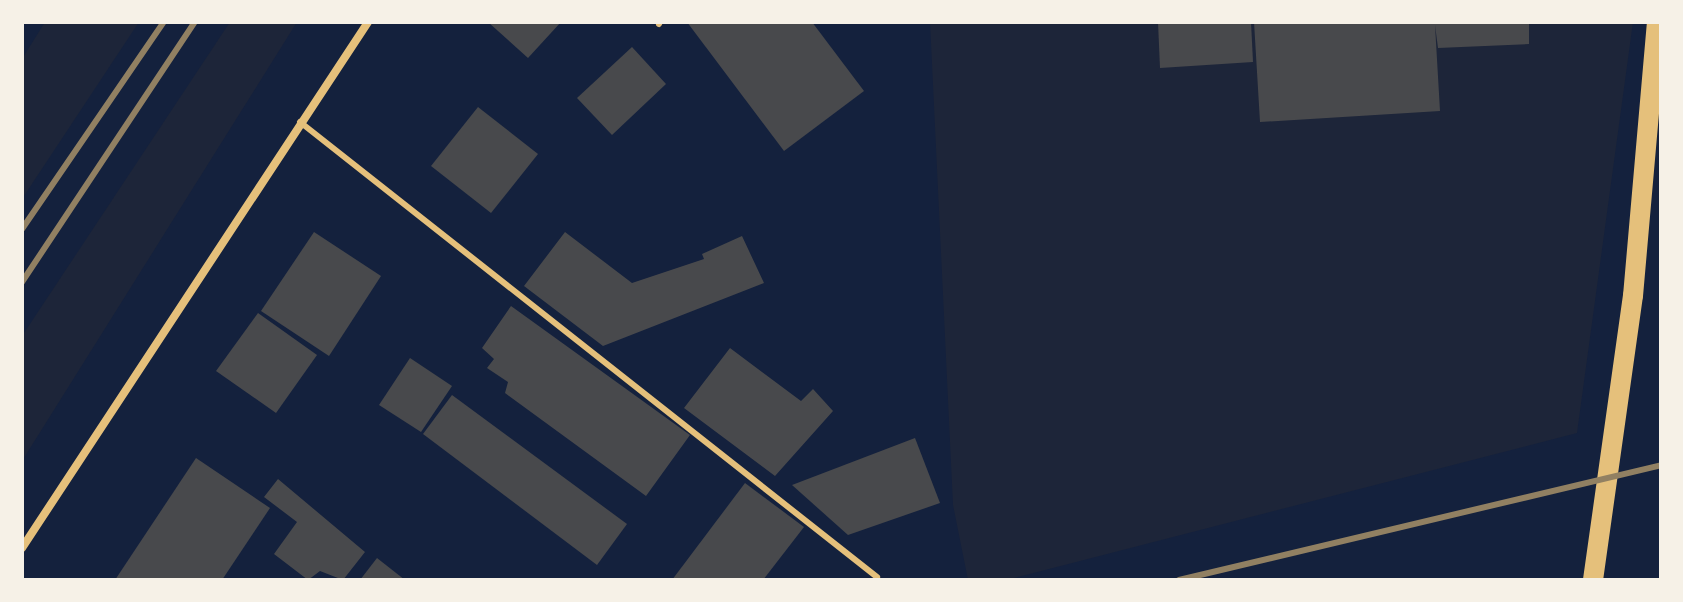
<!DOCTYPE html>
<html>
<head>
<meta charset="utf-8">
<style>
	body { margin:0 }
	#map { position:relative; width:1683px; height:602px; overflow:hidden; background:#14213d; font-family:"Public Sans",sans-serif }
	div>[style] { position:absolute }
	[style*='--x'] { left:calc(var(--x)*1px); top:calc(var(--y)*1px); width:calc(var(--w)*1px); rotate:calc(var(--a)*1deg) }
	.green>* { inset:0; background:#1d2539 }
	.building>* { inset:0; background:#48494c }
	.service>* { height:6px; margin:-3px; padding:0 3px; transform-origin:3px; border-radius:3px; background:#e5c07b }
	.minor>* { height:8px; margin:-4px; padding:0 4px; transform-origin:4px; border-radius:4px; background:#e5c07b }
	.primary>* { height:20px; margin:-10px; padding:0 10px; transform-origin:10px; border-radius:10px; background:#e5c07b }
	.rail>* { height:6px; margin:-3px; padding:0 3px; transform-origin:3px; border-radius:3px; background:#918062 }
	span { translate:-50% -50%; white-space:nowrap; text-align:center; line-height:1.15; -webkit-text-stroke:8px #f6f1e7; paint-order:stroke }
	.frame { position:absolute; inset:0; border:24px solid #f6f1e7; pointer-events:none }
</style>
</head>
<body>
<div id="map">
	<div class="green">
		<div style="clip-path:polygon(45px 22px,139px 22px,22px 199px,22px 59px)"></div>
		<div style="clip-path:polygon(230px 22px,297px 22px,22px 461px,22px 336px)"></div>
		<div style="clip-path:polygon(930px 22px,1633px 22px,1577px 433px,1006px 580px,968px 580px,953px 505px)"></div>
	</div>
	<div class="building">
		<div style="clip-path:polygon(488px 22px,561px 22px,528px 58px)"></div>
		<div style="clip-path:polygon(687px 22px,812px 22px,864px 91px,784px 151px)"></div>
		<div style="clip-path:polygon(1158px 22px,1251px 22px,1253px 62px,1160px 68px)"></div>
		<div style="clip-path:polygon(1254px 22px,1529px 22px,1529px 44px,1438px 48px,1435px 25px,1440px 111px,1260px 122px)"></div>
		<div style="clip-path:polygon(632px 47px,666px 84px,612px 135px,577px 98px)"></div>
		<div style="clip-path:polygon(478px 107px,538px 154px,491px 213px,431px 166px)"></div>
		<div style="clip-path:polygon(314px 232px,381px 276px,329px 356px,261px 311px)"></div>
		<div style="clip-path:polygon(565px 232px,632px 283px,704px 259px,702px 254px,742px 236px,764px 283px,603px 346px,524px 286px)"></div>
		<div style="clip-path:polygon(511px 306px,690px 435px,646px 496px,505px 393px,508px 382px,487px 368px,494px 359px,482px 348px)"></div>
		<div style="clip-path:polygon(258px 313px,317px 355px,276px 413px,216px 371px)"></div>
		<div style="clip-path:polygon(730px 348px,801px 401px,813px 389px,833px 411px,775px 476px,684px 408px)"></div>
		<div style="clip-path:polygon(410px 358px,452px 386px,421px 432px,379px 405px)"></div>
		<div style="clip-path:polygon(452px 395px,627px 524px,597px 565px,423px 434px)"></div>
		<div style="clip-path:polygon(915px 438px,940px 503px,848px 535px,792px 485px)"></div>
		<div style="clip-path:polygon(196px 458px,270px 508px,222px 580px,115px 580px)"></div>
		<div style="clip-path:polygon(278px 479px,365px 552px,343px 580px,320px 571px,308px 580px,274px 554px,297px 522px,264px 497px)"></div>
		<div style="clip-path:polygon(745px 483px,804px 527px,763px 580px,672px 580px)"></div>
		<div style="clip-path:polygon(377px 558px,405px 580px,360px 580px)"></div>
	</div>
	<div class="service">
		<div style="--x:659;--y:24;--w:2;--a:-63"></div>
		<div style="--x:300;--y:122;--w:735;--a:38.26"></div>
	</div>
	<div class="minor">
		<div style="--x:22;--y:548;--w:630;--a:-56.66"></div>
	</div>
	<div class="primary">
		<div style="--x:1593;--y:580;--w:287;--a:-82"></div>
		<div style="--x:1633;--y:296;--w:275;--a:-85"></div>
	</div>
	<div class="rail">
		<div style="--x:22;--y:229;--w:251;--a:-55.6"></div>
		<div style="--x:22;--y:282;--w:312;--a:-56.4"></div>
		<div style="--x:1179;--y:580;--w:496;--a:-13.4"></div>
	</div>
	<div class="frame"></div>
</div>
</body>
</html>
